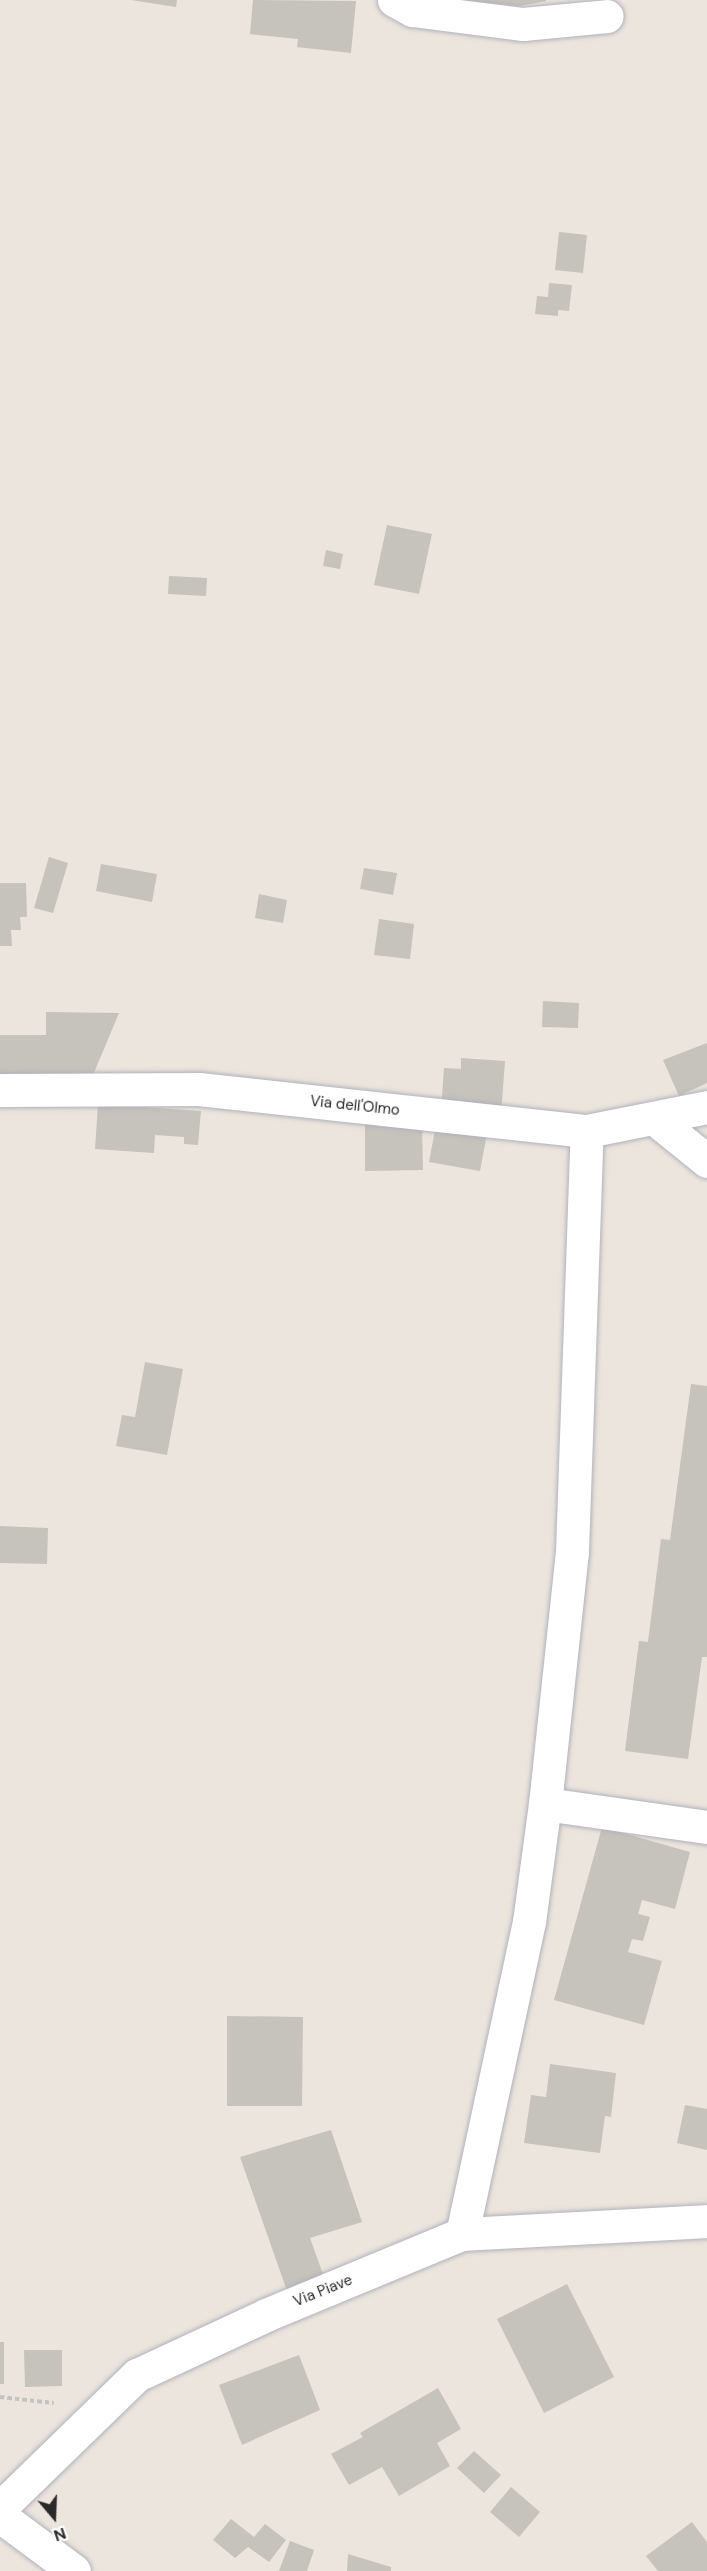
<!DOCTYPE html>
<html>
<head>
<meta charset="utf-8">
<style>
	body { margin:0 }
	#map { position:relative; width:707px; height:2571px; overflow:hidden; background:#ebe5dd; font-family:"DM Sans",sans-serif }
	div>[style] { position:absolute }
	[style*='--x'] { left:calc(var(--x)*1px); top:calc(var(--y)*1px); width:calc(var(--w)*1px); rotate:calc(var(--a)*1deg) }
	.building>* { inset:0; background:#c6c2bc }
	.path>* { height:4px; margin-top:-2px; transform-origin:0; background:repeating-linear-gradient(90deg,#c3c3c3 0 4.5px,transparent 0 7.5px) }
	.roads { filter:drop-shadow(0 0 2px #b0b2bc) drop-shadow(0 0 2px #b0b2bc) }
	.minor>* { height:33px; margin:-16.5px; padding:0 16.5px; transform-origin:16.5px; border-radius:16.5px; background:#fff }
	.secondary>* { height:33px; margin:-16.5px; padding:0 16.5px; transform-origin:16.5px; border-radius:16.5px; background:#fff }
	span { translate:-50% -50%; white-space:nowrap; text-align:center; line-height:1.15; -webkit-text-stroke:6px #fff; paint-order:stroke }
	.street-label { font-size:15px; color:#2a2a2a }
	.north { position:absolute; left:24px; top:2487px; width:60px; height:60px; -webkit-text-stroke:4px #fff; paint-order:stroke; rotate:161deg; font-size:16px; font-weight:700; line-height:24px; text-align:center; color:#2a2a2a }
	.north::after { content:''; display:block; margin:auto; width:21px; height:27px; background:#2a2a2a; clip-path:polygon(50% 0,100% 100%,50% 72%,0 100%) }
</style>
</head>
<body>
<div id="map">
	<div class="building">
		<div style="clip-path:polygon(131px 0,177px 0,176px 7px)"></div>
		<div style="clip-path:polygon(253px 0,356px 1px,351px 53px,297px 47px,298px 39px,250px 34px)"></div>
		<div style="clip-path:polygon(455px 0,546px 0,546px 1px,520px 6px)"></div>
		<div style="clip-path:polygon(559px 232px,587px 235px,583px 273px,555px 270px)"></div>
		<div style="clip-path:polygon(549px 283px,572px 285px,569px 311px,558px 310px,558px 316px,535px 314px,537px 296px,548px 297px)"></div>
		<div style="clip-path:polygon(387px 525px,432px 534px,419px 594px,374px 585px)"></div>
		<div style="clip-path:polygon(326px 550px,343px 554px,340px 569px,323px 566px)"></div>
		<div style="clip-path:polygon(169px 576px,207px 578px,206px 596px,168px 594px)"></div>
		<div style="clip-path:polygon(49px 857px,68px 863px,53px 913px,34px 908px)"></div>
		<div style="clip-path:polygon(101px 864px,157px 874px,152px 902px,96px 891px)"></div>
		<div style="clip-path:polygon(364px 868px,397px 873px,393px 895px,360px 889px)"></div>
		<div style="clip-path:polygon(0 883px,26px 883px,27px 917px,20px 917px,21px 930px,11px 930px,12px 946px,0 946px)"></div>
		<div style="clip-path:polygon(259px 894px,287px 900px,283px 923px,255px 918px)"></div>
		<div style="clip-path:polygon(379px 919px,414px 924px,410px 959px,374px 955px)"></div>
		<div style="clip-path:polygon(543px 1001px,579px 1003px,578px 1028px,542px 1027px)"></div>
		<div style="clip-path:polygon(46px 1012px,119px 1013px,88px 1087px,0 1085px,0 1035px,46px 1035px)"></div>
		<div style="clip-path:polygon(707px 1043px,707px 1083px,679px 1096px,663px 1060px)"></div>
		<div style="clip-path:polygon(461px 1058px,505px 1061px,501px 1115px,441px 1110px,444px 1068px,461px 1069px)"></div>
		<div style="clip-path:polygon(98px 1104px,201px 1111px,198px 1145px,184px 1144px,184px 1137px,155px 1135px,154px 1153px,95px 1149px)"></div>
		<div style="clip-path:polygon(365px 1114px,422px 1123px,423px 1170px,365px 1171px)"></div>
		<div style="clip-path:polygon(436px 1125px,487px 1134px,480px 1171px,429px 1162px)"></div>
		<div style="clip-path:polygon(145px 1362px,183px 1369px,167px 1455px,116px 1446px,122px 1415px,135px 1417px)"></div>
		<div style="clip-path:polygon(691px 1384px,707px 1386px,707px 1657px,702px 1657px,688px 1759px,625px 1751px,639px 1641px,648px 1642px,661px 1539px,670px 1540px)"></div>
		<div style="clip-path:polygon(0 1526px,48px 1528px,47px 1564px,0 1563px)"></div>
		<div style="clip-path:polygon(602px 1827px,690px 1852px,675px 1909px,642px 1900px,638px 1914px,650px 1917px,643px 1941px,632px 1939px,628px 1952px,662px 1961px,644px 2025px,554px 2000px)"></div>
		<div style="clip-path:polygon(227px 2016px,303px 2017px,302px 2106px,227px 2106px)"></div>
		<div style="clip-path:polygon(550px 2064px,616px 2073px,611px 2117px,605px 2116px,600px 2153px,524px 2143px,531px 2095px,546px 2097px)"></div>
		<div style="clip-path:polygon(685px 2105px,707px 2109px,707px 2150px,677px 2143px)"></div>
		<div style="clip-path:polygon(331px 2130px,362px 2222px,310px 2238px,324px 2277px,287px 2291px,240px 2157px)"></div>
		<div style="clip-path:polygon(567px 2284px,614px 2377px,544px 2413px,497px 2319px)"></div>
		<div style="clip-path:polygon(0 2342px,4px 2342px,4px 2384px,0 2384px)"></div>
		<div style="clip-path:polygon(24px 2350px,62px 2350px,62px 2386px,25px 2387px)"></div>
		<div style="clip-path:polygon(299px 2355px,320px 2410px,242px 2445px,219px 2385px)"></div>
		<div style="clip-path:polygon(438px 2388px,461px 2429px,437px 2443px,450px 2466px,399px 2496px,382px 2467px,349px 2485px,331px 2454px,363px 2437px,360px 2433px)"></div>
		<div style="clip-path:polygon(474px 2451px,501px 2475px,484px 2493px,457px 2468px)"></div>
		<div style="clip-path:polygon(511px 2487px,540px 2512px,519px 2537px,490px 2512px)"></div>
		<div style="clip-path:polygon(231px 2519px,254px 2537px,265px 2524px,286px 2540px,269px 2562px,248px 2547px,235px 2558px,213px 2540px)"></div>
		<div style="clip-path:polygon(692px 2522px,707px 2542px,707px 2571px,658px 2571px,646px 2556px)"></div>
		<div style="clip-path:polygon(290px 2541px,314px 2550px,307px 2571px,279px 2571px)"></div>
		<div style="clip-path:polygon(348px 2554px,391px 2567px,391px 2571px,347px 2571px)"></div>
	</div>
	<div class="path">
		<div style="--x:0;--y:2397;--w:54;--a:6.3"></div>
	</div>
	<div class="roads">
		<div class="minor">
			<div style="--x:394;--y:0;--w:21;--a:29"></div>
			<div style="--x:412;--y:10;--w:112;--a:7.2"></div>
			<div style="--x:523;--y:24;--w:84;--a:-5.4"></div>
			<div style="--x:0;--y:1090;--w:199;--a:-0.3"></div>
			<div style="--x:199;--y:1089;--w:390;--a:6.2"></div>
			<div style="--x:587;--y:1131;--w:122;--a:-11.3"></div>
			<div style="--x:655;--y:1119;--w:67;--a:38.9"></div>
			<div style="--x:545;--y:1804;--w:164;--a:8.1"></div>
			<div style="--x:462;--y:2234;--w:319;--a:-77.9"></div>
			<div style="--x:529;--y:1922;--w:119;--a:-82.3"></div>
			<div style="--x:545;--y:1804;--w:254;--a:-83.9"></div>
			<div style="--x:572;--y:1551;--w:420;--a:-88"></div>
			<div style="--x:0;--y:2508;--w:191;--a:-44.2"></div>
			<div style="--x:137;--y:2375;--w:142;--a:-24.9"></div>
			<div style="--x:266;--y:2315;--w:212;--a:-22.5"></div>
			<div style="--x:462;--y:2234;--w:245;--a:-3"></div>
		</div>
		<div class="secondary">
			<div style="--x:0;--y:2516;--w:92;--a:36.6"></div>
		</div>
	</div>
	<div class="street-label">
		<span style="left:355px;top:1106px;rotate:6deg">Via dell'Olmo</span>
		<span style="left:323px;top:2291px;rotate:-22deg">Via Piave</span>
	</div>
	<div class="north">N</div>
</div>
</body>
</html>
